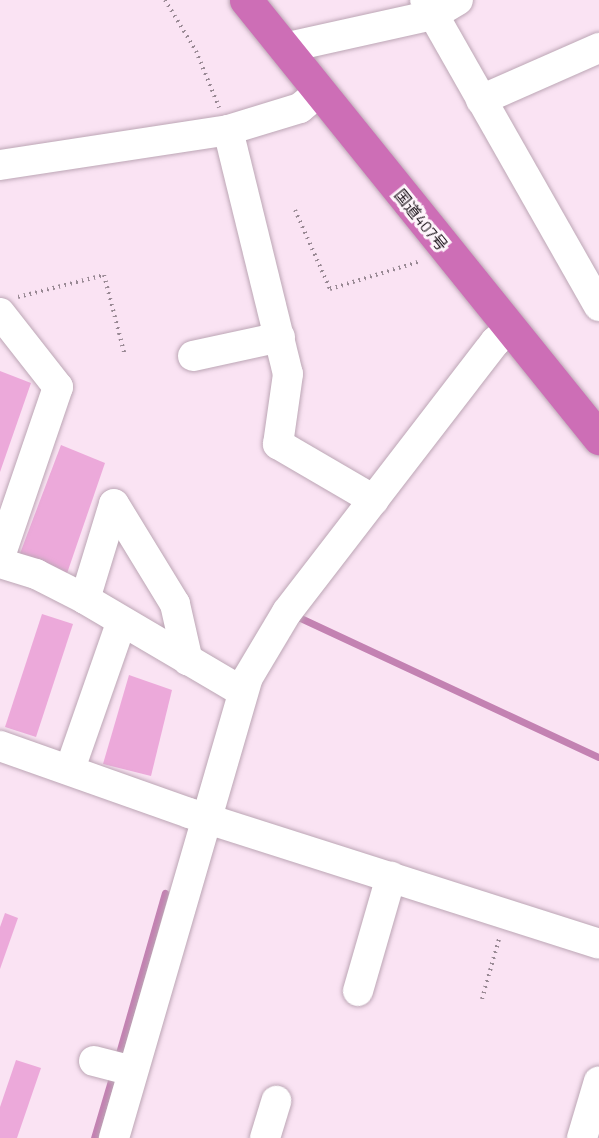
<!DOCTYPE html>
<html>
<head>
<meta charset="utf-8">
<style>
	body { margin:0 }
	#map { position:relative; width:599px; height:1138px; overflow:hidden; background:#fae3f3; font-family:Barlow,"Noto Sans JP",sans-serif }
	div>[style] { position:absolute }
	[style*='--x'] { left:calc(var(--x)*1px); top:calc(var(--y)*1px); width:calc(var(--w)*1px); rotate:calc(var(--a)*1deg) }
	.stream>* { height:7px; margin:-3.5px; padding:0 3.5px; transform-origin:3.5px; border-radius:3.5px; background:#c382b2 }
	.building>* { inset:0; background:#eca9da }
	.path>* { height:4px; margin-top:-2px; transform-origin:0; background:repeating-linear-gradient(90deg,#998994 0 1.5px,transparent 0 6px) }
	.roads { filter:drop-shadow(0 0 2px #bca6b5) drop-shadow(0 0 2px #bca6b5) }
	.minor>* { height:30px; margin:-15px; padding:0 15px; transform-origin:15px; border-radius:15px; background:#fff }
	.highway>* { height:33px; margin:-16.5px; padding:0 16.5px; transform-origin:16.5px; border-radius:16.5px; background:#cd6eb6 }
	span { translate:-50% -50%; white-space:nowrap; text-align:center; line-height:1.15; -webkit-text-stroke:6px #fef5fb; paint-order:stroke }
	.street-label { font-size:16px; color:#1f171d }
</style>
</head>
<body>
<div id="map">
	<div class="stream">
		<div style="--x:294;--y:615;--w:336;--a:25"></div>
		<div style="--x:117;--y:1060;--w:174;--a:-74"></div>
		<div style="--x:94;--y:1138;--w:67;--a:-73.5"></div>
	</div>
	<div class="building">
		<div style="clip-path:polygon(0 371px,31px 383px,0 472px)"></div>
		<div style="clip-path:polygon(61px 445px,105px 463px,63px 585px,16px 564px)"></div>
		<div style="clip-path:polygon(42px 614px,73px 624px,36px 737px,5px 727px)"></div>
		<div style="clip-path:polygon(129px 675px,172px 690px,151px 776px,103px 764px)"></div>
		<div style="clip-path:polygon(5px 913px,18px 918px,0 969px,0 927px)"></div>
		<div style="clip-path:polygon(16px 1060px,41px 1068px,17px 1138px,0 1138px,0 1107px)"></div>
	</div>
	<div class="path">
		<div style="--x:165;--y:0;--w:60;--a:58.7"></div>
		<div style="--x:196;--y:51;--w:61;--a:67.7"></div>
		<div style="--x:295;--y:210;--w:86;--a:66.1"></div>
		<div style="--x:330;--y:289;--w:95;--a:-17.1"></div>
		<div style="--x:18;--y:297;--w:89;--a:-14.3"></div>
		<div style="--x:104;--y:275;--w:80;--a:75.4"></div>
		<div style="--x:482;--y:999;--w:62;--a:-74.2"></div>
	</div>
	<div class="roads">
		<div class="minor">
			<div style="--x:425;--y:0;--w:352;--a:60.4"></div>
			<div style="--x:284;--y:48;--w:153;--a:-12.5"></div>
			<div style="--x:433;--y:15;--w:29;--a:-31"></div>
			<div style="--x:481;--y:100;--w:129;--a:-23.8"></div>
			<div style="--x:228;--y:130;--w:251;--a:76.2"></div>
			<div style="--x:288;--y:374;--w:71;--a:98.1"></div>
			<div style="--x:278;--y:444;--w:111;--a:30.3"></div>
			<div style="--x:0;--y:165;--w:231;--a:-8.7"></div>
			<div style="--x:228;--y:130;--w:75;--a:-17"></div>
			<div style="--x:300;--y:108;--w:25;--a:-40"></div>
			<div style="--x:0;--y:313;--w:94;--a:51.9"></div>
			<div style="--x:58;--y:387;--w:179;--a:108.9"></div>
			<div style="--x:193;--y:356;--w:89;--a:-12.3"></div>
			<div style="--x:0;--y:563;--w:38;--a:17"></div>
			<div style="--x:36;--y:574;--w:55;--a:27"></div>
			<div style="--x:85;--y:599;--w:183;--a:30.5"></div>
			<div style="--x:85;--y:599;--w:99;--a:-73"></div>
			<div style="--x:114;--y:504;--w:117;--a:58.6"></div>
			<div style="--x:175;--y:604;--w:58;--a:77.2"></div>
			<div style="--x:0;--y:746;--w:201;--a:19.5"></div>
			<div style="--x:189;--y:813;--w:430;--a:17.7"></div>
			<div style="--x:70;--y:769;--w:155;--a:-70.7"></div>
			<div style="--x:358;--y:991;--w:119;--a:-73.9"></div>
			<div style="--x:94;--y:1061;--w:40;--a:14.4"></div>
			<div style="--x:114;--y:1138;--w:478;--a:-73.8"></div>
			<div style="--x:247;--y:679;--w:78;--a:-59.2"></div>
			<div style="--x:287;--y:612;--w:341;--a:-52.4"></div>
			<div style="--x:495;--y:342;--w:21;--a:-43"></div>
			<div style="--x:265;--y:1138;--w:39;--a:-73"></div>
			<div style="--x:582;--y:1138;--w:59;--a:-73.4"></div>
		</div>
		<div class="highway">
			<div style="--x:246;--y:0;--w:563;--a:51.13"></div>
		</div>
	</div>
	<div class="street-label">
		<span style="left:421px;top:220px;rotate:51deg">国道407号</span>
	</div>
</div>
</body>
</html>
